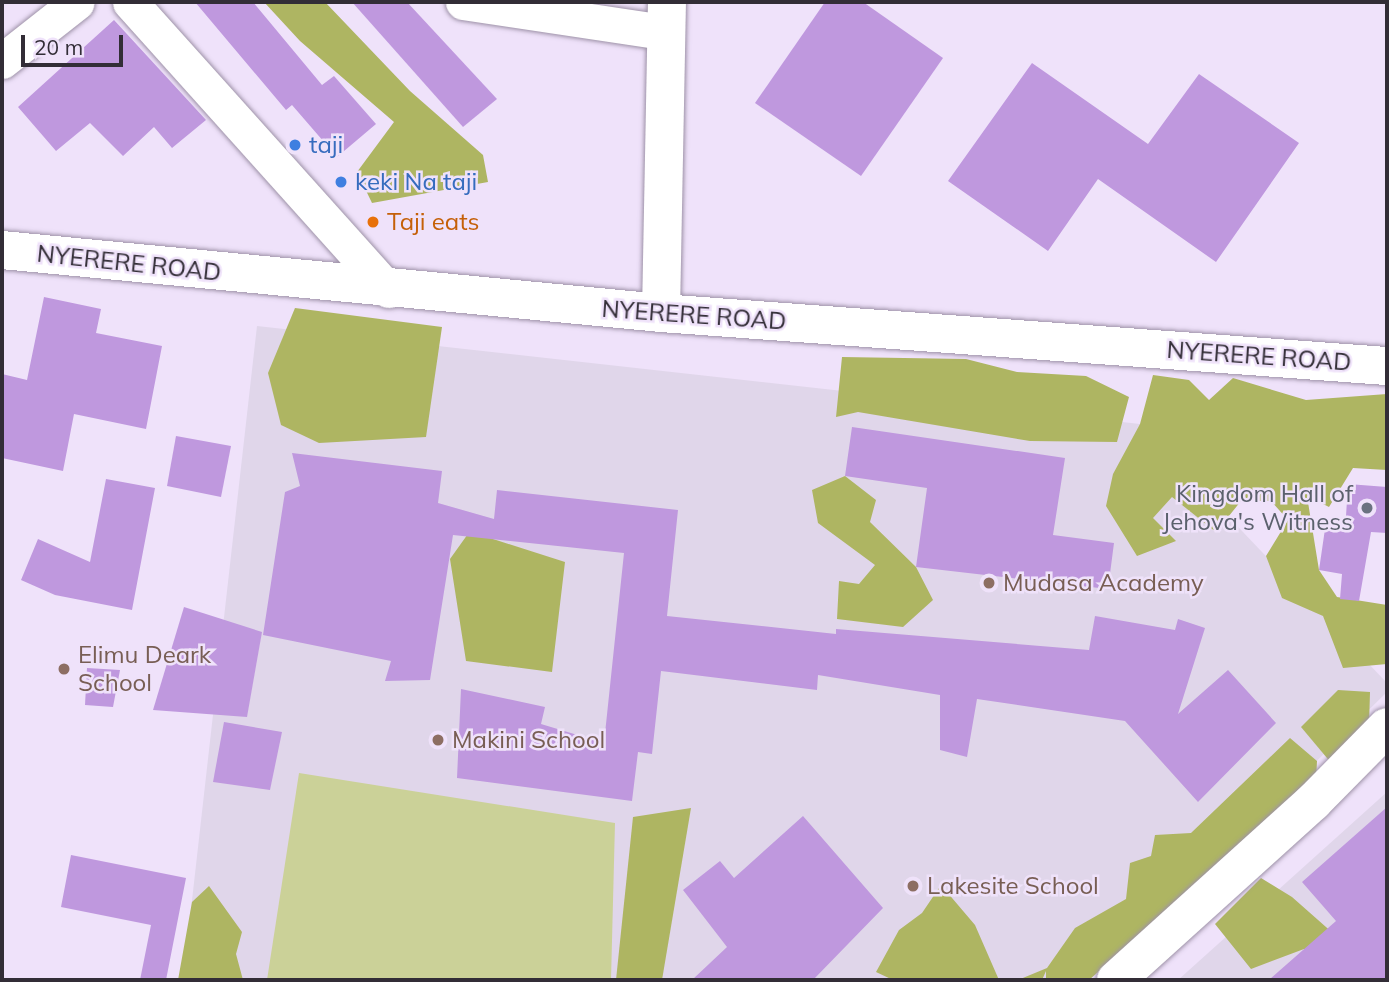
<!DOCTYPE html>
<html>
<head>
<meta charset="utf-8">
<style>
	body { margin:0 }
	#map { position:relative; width:1389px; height:982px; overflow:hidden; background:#efe2fa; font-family:Mulish,sans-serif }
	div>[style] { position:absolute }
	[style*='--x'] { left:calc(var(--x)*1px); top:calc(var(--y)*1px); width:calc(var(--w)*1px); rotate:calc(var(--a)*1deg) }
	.education>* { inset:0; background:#e0d6ea }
	.green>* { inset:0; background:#cbd198 }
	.forest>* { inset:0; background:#aeb562 }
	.building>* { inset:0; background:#bf98de }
	.roads { filter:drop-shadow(0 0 2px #9e92a8) drop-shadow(0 0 2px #9e92a8) }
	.street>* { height:35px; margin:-17.5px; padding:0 17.5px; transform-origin:17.5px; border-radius:17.5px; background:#fff }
	.secondary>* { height:38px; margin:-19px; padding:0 19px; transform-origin:19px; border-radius:19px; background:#fff }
	.dots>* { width:19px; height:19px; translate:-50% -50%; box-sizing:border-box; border:4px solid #efe2fa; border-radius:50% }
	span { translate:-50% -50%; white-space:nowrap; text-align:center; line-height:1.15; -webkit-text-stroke:5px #efe2fa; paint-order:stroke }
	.shop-label { font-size:24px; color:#366cbe }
	.left { translate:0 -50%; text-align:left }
	.food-label { font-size:24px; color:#c56008 }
	.street-label { font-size:24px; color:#322d36 }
	.worship-label { font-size:24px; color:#5b616d }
	.right { translate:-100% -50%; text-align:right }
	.education-label { font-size:24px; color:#785e54 }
	.frame { position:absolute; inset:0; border:4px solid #322d36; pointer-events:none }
	.scale { position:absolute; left:21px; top:35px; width:102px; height:32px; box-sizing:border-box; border:4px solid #322d36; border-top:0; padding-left:9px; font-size:21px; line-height:24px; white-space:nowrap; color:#322d36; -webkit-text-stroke:5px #efe2fa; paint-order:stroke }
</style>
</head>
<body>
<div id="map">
	<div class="education">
		<div style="clip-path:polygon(257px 326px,1140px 424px,1387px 683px,1387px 692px,1286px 791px,1072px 980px,183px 980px)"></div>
		<div style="clip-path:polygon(1387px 792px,1387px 980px,1178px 980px)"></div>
	</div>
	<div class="green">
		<div style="clip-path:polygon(299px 773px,615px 823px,611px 980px,267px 980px)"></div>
	</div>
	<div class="forest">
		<div style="clip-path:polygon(264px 2px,325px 2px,410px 91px,483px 155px,488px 182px,372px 203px,357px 172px,394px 122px,300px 41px)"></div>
		<div style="clip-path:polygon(295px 308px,442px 327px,426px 437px,319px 443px,281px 425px,268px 373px)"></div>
		<div style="clip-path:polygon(842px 357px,966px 359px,1017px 372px,1086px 376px,1129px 397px,1117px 442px,1030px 441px,858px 412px,836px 417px)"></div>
		<div style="clip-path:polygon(1153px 375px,1189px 380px,1209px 400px,1233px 378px,1306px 400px,1387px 394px,1387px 470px,1353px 468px,1329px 507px,1307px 496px,1319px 570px,1337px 597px,1387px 605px,1387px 664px,1343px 668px,1323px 616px,1282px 598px,1266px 556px,1288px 520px,1271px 501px,1241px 501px,1216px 532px,1172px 497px,1153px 518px,1176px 541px,1137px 556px,1106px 506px,1113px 474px,1140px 424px)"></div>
		<div style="clip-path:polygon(845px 476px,876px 500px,870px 522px,916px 567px,933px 600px,903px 627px,837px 619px,839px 581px,859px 584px,875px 565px,818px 523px,812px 490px)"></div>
		<div style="clip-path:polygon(475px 524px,493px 539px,565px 562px,552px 672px,466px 661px,450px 559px)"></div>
		<div style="clip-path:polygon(1338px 690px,1370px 692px,1369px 725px,1332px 764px,1301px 727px)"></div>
		<div style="clip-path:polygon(1290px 738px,1317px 761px,1316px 781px,1089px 980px,1046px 980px,1046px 971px,1042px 980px,1018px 980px,1047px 968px,1075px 928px,1126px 899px,1130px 863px,1151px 856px,1155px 835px,1191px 833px)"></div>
		<div style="clip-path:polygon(691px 808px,662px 980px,616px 980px,633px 817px)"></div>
		<div style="clip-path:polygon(1261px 878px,1292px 897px,1386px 980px,1332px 980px,1304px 949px,1251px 969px,1215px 924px)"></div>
		<div style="clip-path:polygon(941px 885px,975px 925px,999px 980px,893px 980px,876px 972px,899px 930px,922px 913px)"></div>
		<div style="clip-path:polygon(209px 886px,242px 932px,236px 954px,243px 980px,178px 980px,192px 902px)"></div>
	</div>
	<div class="building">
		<div style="clip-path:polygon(195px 2px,253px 2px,322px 85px,334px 76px,376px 124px,337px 157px,292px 105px,286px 110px)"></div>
		<div style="clip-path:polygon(352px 2px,407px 2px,497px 99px,463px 127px)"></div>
		<div style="clip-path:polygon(825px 2px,863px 2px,943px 58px,861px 176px,755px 103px)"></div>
		<div style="clip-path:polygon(114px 20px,206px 120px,172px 148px,154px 127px,123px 156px,90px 123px,56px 151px,18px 107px)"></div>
		<div style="clip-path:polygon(1032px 63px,1148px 144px,1199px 74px,1299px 143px,1216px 262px,1098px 179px,1048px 251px,948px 181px)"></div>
		<div style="clip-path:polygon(44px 297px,101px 309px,96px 333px,162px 346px,146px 429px,74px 414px,63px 471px,2px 458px,2px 374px,27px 380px)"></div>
		<div style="clip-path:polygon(852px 427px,1065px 458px,1053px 535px,1114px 543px,1108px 589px,916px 567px,927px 488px,845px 476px)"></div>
		<div style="clip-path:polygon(176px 436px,231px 446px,221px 497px,167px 486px)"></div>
		<div style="clip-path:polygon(292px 453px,442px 471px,438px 503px,494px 519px,497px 490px,678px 510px,667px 616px,836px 634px,836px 629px,1089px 650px,1095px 616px,1175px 630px,1178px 619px,1205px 628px,1178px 714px,1228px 670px,1276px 723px,1198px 802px,1125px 721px,977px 699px,967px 757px,940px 750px,940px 695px,818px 675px,817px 690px,661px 671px,652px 754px,638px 752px,632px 801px,457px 778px,461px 689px,545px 707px,541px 724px,604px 743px,624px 553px,453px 535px,430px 680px,385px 681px,391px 661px,263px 635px,285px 492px,300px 486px)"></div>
		<div style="clip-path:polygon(106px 479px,155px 488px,132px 610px,55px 595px,21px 580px,38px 539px,90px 562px)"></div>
		<div style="clip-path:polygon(1348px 484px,1387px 487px,1387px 533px,1371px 532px,1359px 601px,1340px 599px,1342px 574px,1319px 570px,1325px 529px,1345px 532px)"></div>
		<div style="clip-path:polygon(184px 607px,262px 632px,247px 717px,153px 710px)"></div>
		<div style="clip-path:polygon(87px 668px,120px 670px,113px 707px,85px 705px)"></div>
		<div style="clip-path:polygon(224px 722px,282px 732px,270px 790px,213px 782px)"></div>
		<div style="clip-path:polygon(1387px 807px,1387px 980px,1269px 980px,1336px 921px,1302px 882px)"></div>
		<div style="clip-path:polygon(803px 816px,883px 908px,813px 980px,692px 980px,727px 947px,683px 890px,720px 861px,734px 878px)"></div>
		<div style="clip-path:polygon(71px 855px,186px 878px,166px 980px,140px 980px,151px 925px,61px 907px)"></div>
	</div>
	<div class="roads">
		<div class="street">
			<div style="--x:130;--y:2;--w:387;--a:48.1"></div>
			<div style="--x:463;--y:2;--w:203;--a:8.5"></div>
			<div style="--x:2;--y:61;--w:95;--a:-38.2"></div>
		</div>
		<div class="secondary">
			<div style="--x:2;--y:250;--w:662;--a:5.46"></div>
			<div style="--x:661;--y:313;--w:728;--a:4.18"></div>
			<div style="--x:661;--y:313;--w:311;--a:-88.9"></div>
			<div style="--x:1116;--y:980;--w:266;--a:-42.1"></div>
			<div style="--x:1313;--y:802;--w:105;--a:-45.4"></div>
		</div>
	</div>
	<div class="dots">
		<div style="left:295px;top:145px;background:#3f7fe0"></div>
		<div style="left:341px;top:182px;background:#3f7fe0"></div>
		<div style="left:373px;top:222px;background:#e8710a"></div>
		<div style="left:1367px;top:508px;background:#6b7280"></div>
		<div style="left:989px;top:583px;background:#8d6e63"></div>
		<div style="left:64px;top:669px;background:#8d6e63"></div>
		<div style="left:438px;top:740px;background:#8d6e63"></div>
		<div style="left:913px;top:886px;background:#8d6e63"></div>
	</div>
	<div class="shop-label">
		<span class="left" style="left:309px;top:145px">taji</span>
		<span class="left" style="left:355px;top:182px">keki Na taji</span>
	</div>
	<div class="food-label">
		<span class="left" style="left:387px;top:222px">Taji eats</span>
	</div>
	<div class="street-label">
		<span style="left:129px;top:263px;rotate:6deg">NYERERE ROAD</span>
		<span style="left:694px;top:315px;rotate:4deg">NYERERE ROAD</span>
		<span style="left:1259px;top:356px;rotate:4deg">NYERERE ROAD</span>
	</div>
	<div class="worship-label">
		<span class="right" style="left:1353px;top:508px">Kingdom Hall of<br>Jehova's Witness</span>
	</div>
	<div class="education-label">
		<span class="left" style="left:1003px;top:583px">Mudasa Academy</span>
		<span class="left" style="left:78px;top:669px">Elimu Deark<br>School</span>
		<span class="left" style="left:452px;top:740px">Makini School</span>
		<span class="left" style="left:927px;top:886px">Lakesite School</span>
	</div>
	<div class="frame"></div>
	<div class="scale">20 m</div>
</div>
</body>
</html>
